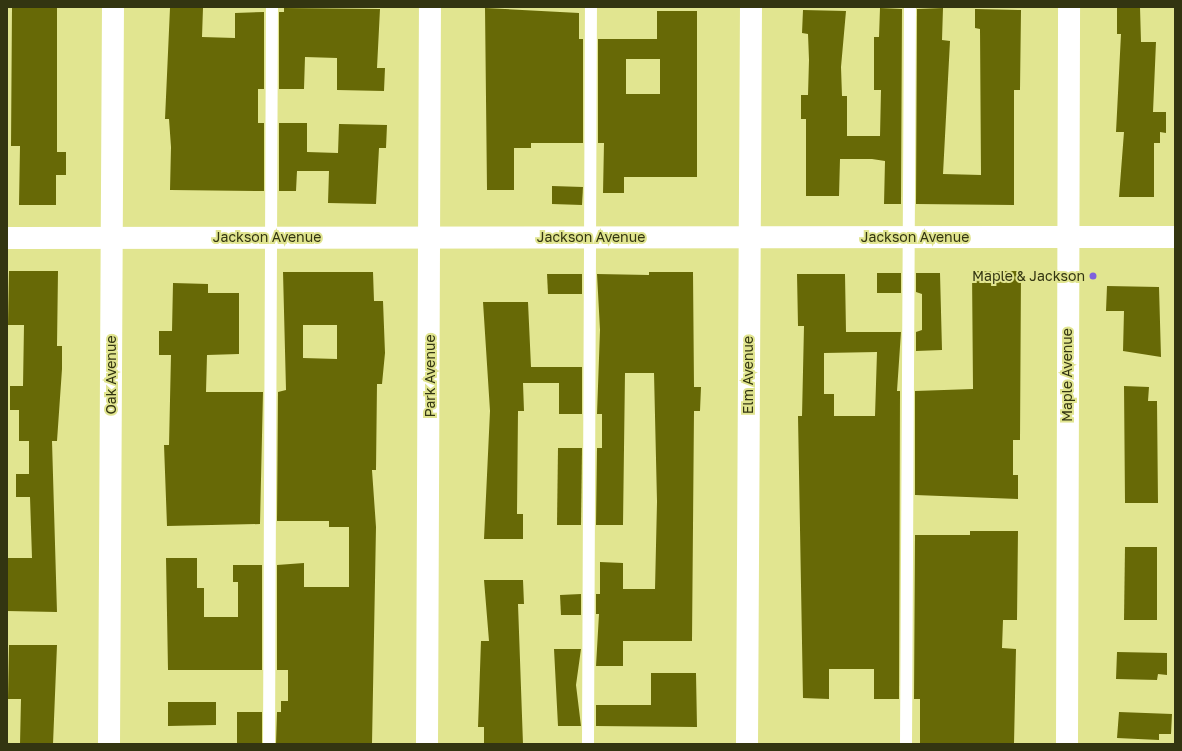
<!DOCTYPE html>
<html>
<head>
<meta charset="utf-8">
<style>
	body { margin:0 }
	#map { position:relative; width:1182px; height:751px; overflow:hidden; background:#e1e590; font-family:"Golos Text",sans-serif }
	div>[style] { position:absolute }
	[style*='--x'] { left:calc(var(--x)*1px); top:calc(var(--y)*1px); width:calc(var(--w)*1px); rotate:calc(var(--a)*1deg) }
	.building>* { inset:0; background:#676906 }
	.service>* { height:12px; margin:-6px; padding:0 6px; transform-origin:6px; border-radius:6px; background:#fff }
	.minor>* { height:22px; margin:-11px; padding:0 11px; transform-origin:11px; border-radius:11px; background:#fff }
	.tertiary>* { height:22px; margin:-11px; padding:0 11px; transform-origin:11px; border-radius:11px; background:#fff }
	.dots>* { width:11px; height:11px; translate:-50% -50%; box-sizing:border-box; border:2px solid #e1e590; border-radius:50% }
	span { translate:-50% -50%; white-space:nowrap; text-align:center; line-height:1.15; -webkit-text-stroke:4px #e1e590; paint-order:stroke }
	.street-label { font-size:14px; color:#333511 }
	.poi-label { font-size:14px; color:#333511 }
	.right { translate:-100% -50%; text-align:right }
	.frame { position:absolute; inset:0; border:8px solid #333511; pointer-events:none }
</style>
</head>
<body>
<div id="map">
	<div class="building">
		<div style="clip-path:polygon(12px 7px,57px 7px,57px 152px,66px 152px,66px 175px,56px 175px,56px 205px,19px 205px,20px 146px,11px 146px)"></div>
		<div style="clip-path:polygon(1117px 7px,1140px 7px,1141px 42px,1156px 42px,1153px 112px,1166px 112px,1166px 133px,1160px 132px,1160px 143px,1154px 143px,1154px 197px,1119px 197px,1124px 132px,1116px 132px,1121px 34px,1117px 34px)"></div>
		<div style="clip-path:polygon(170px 8px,203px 8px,202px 37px,235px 38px,235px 13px,264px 12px,264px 89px,258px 89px,258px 123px,264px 123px,264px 191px,170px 190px,171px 147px,169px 119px,165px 119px)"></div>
		<div style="clip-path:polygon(284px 8px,380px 9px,377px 68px,385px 68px,384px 91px,337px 90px,337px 58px,305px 57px,304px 89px,279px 89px,279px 12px,284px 12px)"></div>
		<div style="clip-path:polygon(485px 8px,579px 13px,579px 39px,583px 39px,583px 143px,531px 143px,531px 148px,514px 148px,514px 190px,487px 190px)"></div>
		<div style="clip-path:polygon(880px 8px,902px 9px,901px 204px,884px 204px,885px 161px,872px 159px,840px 159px,839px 196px,806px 196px,806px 119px,801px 119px,801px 95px,808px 95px,809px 60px,808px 34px,802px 33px,803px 10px,846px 11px,841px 67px,842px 96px,847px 96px,847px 136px,880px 136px,881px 90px,874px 90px,874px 37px,879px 37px)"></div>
		<div style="clip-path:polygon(943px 8px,942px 40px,950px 41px,943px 174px,981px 175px,980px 29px,975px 28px,975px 9px,1021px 10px,1020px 90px,1014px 90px,1014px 205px,916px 204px,917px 9px)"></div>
		<div style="clip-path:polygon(evenodd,657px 11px,697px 11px,697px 177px,624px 177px,624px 193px,603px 193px,604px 143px,598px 143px,598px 39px,657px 39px,657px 11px,626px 59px,660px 59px,660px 94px,626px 94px,626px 59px)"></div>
		<div style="clip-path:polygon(279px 123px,307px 123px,307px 152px,338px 153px,339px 124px,387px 125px,386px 148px,379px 148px,376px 204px,328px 203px,329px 171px,297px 171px,296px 191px,279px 191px)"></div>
		<div style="clip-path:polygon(552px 186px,583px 187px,582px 205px,552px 204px)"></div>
		<div style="clip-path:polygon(9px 271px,58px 271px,57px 346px,62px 346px,62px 369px,57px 441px,52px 441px,57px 612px,7px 611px,7px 558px,32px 558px,30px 497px,16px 497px,16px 474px,29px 474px,29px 441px,19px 441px,19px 410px,10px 410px,10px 386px,23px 386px,24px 325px,8px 325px)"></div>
		<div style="clip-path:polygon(972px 271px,1021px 271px,1020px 440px,1013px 440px,1013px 475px,1018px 475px,1018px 499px,915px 495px,915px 391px,973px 389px)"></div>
		<div style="clip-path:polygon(evenodd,283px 272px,373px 272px,374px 301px,383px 301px,385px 353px,382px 384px,377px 384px,376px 470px,372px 470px,376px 527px,372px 744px,276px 744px,277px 712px,281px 712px,281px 701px,288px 701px,288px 670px,277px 670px,277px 565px,304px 563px,304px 587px,349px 587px,349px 527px,329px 527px,329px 521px,277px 521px,278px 392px,286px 390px,283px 272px,303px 325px,337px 325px,337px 359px,303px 358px,303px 325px)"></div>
		<div style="clip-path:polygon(649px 272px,693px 272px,694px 387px,701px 387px,700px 411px,694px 411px,692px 641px,623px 641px,623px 666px,596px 666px,599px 614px,596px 614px,596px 594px,600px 594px,600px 562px,623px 563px,623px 589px,655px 589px,657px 502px,654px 373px,625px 373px,623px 525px,596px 525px,597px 448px,602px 448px,602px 414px,597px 414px,600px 330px,597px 274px,649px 275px)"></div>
		<div style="clip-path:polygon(877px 273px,901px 273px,901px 293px,877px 293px)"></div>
		<div style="clip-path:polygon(916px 273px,940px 273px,942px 350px,916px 351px,916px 332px,922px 330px,922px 294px,916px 292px)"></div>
		<div style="clip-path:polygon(547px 274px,582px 274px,582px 294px,548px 294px)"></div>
		<div style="clip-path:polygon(evenodd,797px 274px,845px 274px,846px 332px,901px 332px,897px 391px,900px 391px,899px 699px,874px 699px,874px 669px,829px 669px,829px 699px,803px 698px,798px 416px,802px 416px,804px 326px,798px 326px,797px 274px,877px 352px,875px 416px,834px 416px,834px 394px,824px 394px,824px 353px,877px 352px)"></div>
		<div style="clip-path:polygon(173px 283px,208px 284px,208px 293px,239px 293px,239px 354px,207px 355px,206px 392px,263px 392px,260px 524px,167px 526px,164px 445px,169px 445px,171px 355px,159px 355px,159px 331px,172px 331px)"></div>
		<div style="clip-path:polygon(1107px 286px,1159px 287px,1161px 357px,1123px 351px,1124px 311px,1106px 311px)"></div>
		<div style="clip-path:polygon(483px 302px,528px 302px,531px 367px,582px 367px,582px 414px,559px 414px,559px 383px,523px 383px,524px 411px,518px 411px,517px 514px,523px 514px,523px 539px,484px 539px,490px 411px)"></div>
		<div style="clip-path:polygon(1124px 386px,1149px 387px,1148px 401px,1157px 401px,1158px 503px,1125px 503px)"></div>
		<div style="clip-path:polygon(558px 448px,582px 448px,581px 525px,557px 525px)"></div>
		<div style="clip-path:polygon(970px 531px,1018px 531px,1017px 620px,1003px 620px,1002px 648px,1016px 649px,1014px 744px,920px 744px,920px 699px,914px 699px,915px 535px,970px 535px)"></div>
		<div style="clip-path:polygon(1125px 547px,1157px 547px,1157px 620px,1124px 620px)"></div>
		<div style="clip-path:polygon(166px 558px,197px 558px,197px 588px,204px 588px,204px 617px,238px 617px,238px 582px,233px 582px,233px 565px,262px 565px,262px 670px,168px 670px)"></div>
		<div style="clip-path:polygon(484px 580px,523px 580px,524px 604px,518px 604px,523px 744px,484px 744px,484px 727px,478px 727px,481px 641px,489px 641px)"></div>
		<div style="clip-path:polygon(581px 594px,581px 615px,561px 615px,560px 595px)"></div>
		<div style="clip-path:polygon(9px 645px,57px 645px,53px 744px,20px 744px,21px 699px,8px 699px)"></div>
		<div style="clip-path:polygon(554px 649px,581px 649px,576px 685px,581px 726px,558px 726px)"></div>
		<div style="clip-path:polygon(1117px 652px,1167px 653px,1167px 675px,1158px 674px,1157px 680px,1116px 679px)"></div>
		<div style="clip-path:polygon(651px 673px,696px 673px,697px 727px,596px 726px,596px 705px,651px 705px)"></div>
		<div style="clip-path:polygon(168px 702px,216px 702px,216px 725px,168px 726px)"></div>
		<div style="clip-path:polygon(237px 712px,262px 712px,262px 744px,237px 744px)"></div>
		<div style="clip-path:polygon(1119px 712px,1172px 714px,1171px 734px,1159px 734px,1159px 740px,1117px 738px)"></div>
	</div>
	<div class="service">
		<div style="--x:269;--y:744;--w:737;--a:-89.77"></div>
		<div style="--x:588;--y:744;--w:737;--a:-89.77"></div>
		<div style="--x:906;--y:744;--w:737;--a:-89.69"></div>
	</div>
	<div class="minor">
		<div style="--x:7;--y:238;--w:1168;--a:-0.05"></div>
		<div style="--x:109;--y:744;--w:737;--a:-89.69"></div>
		<div style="--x:427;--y:744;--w:737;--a:-89.77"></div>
		<div style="--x:747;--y:744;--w:737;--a:-89.69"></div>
	</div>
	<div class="tertiary">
		<div style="--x:1067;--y:744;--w:737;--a:-89.84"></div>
	</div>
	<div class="dots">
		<div style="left:1093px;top:276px;background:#7f61dc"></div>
	</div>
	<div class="street-label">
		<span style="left:267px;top:237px">Jackson Avenue</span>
		<span style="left:591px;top:237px">Jackson Avenue</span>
		<span style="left:915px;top:237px">Jackson Avenue</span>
		<span style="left:111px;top:375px;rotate:-90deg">Oak Avenue</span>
		<span style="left:748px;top:375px;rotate:-90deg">Elm Avenue</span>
		<span style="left:1067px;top:375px;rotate:-90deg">Maple Avenue</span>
		<span style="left:430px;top:376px;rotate:-90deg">Park Avenue</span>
	</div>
	<div class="poi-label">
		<span class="right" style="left:1085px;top:276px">Maple &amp; Jackson</span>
	</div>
	<div class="frame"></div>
</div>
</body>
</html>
